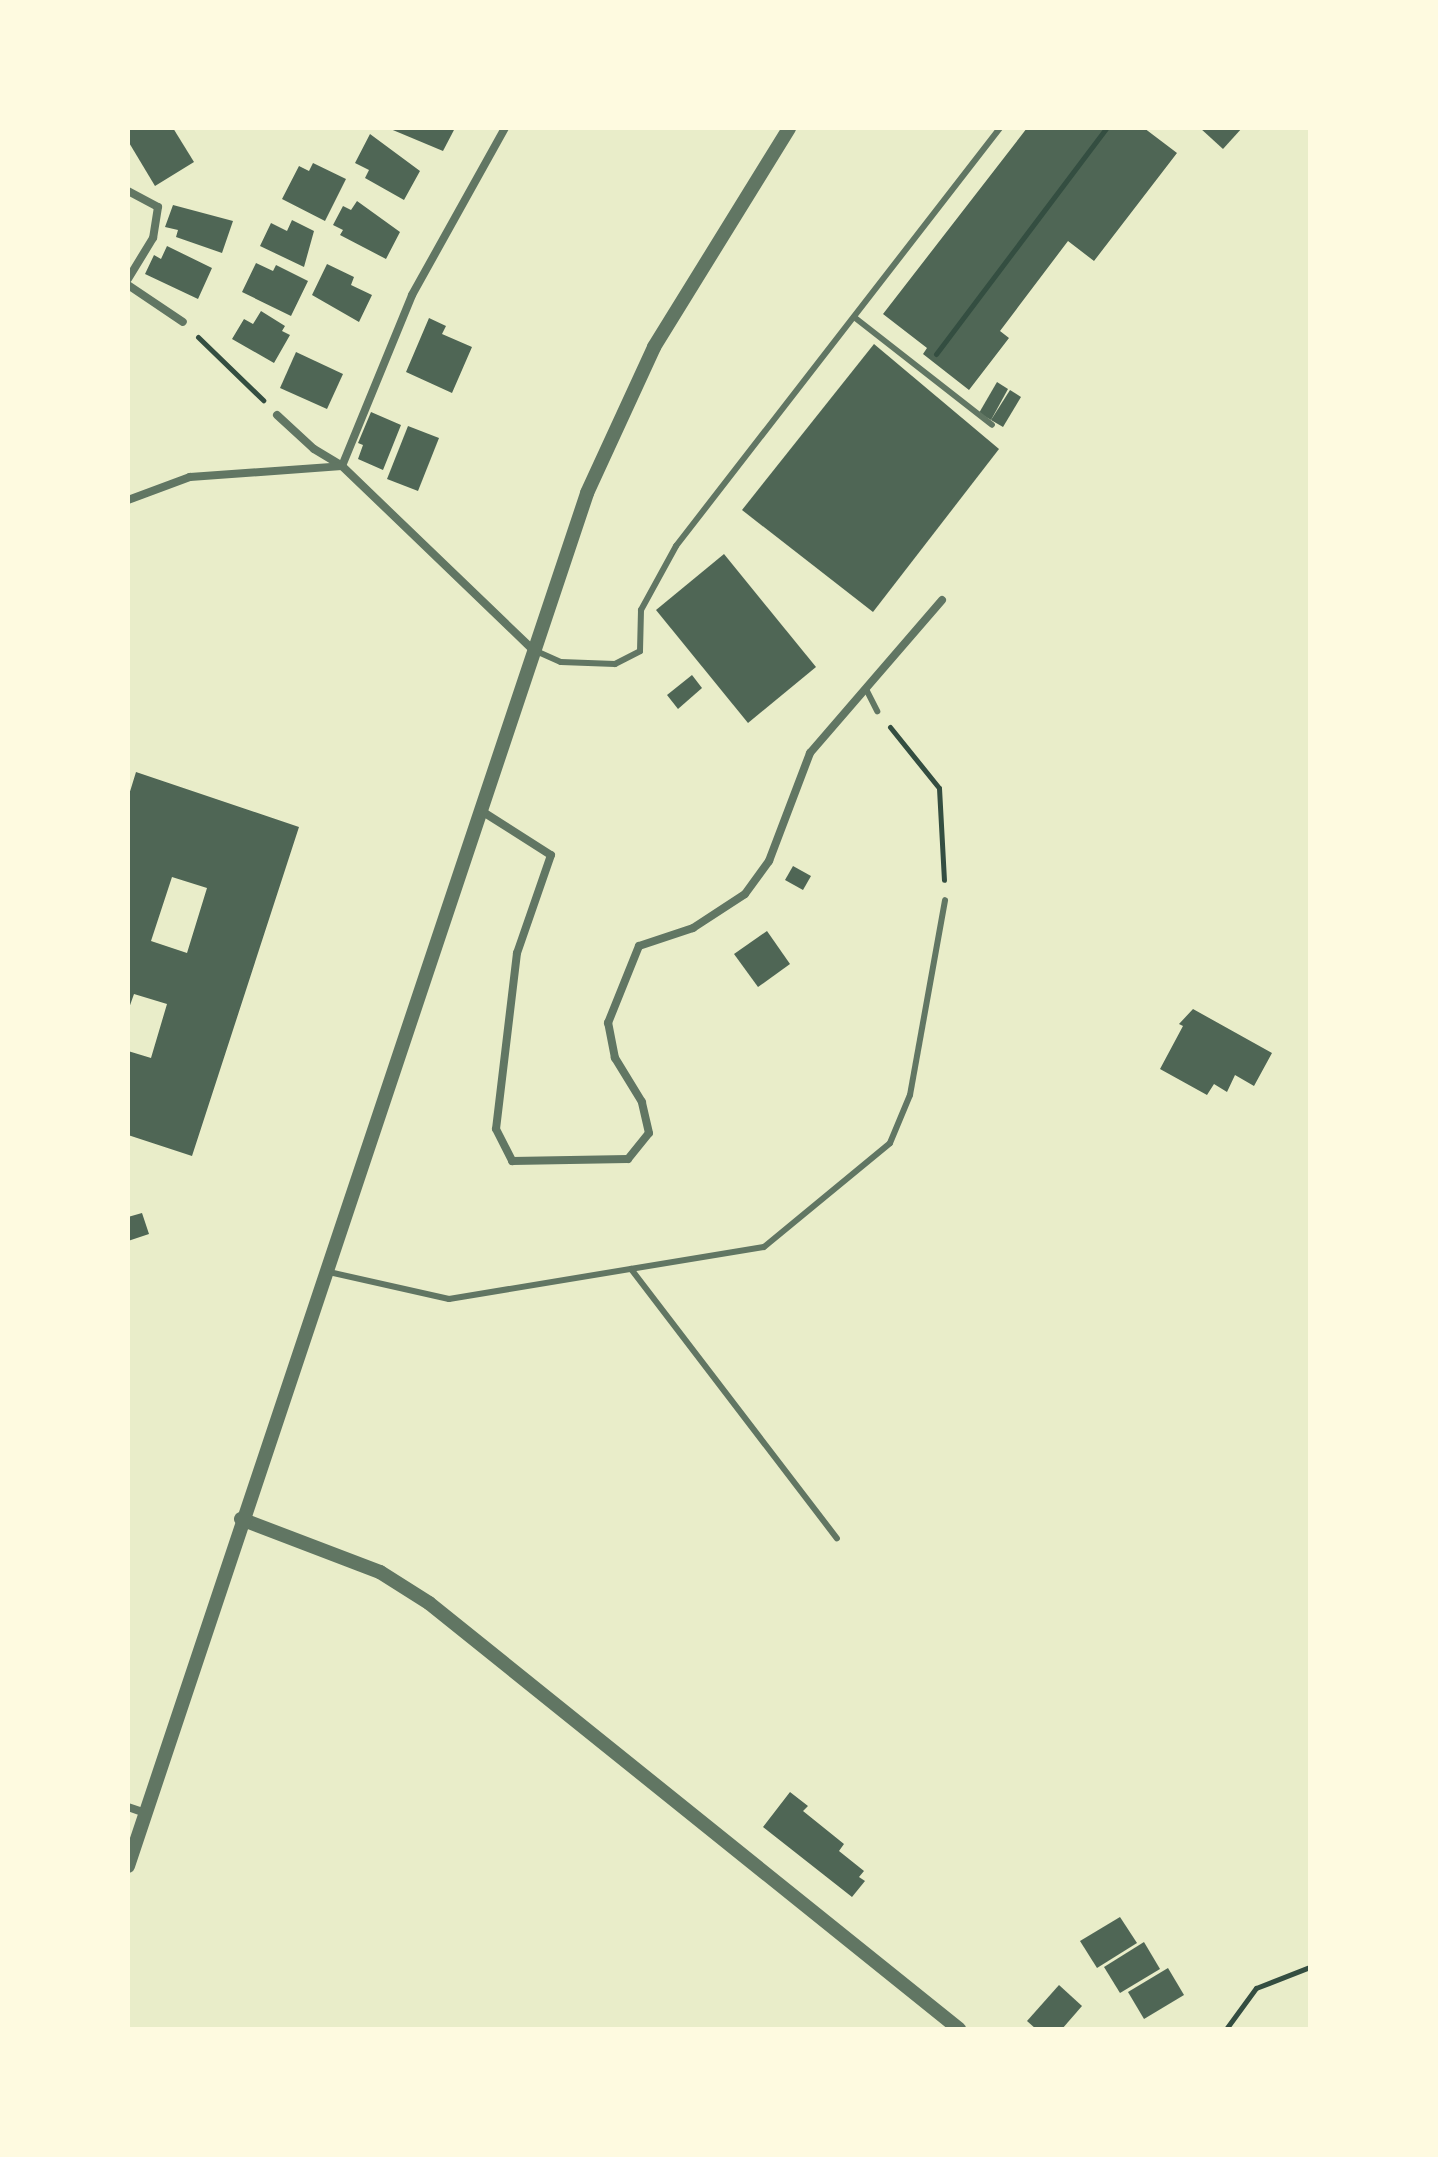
<!DOCTYPE html>
<html>
<head>
<meta charset="utf-8">
<style>
	body { margin:0 }
	#map { position:relative; width:1438px; height:2157px; overflow:hidden; background:#e9edc9; font-family:"PT Sans",sans-serif }
	div>[style] { position:absolute }
	[style*='--x'] { left:calc(var(--x)*1px); top:calc(var(--y)*1px); width:calc(var(--w)*1px); rotate:calc(var(--a)*1deg) }
	.building>* { inset:0; background:#4f6655 }
	.path>* { height:5px; margin:-2.5px; padding:0 2.5px; transform-origin:2.5px; border-radius:2.5px; background:#344e41 }
	.service>* { height:6px; margin:-3px; padding:0 3px; transform-origin:3px; border-radius:3px; background:#617663 }
	.minor>* { height:8px; margin:-4px; padding:0 4px; transform-origin:4px; border-radius:4px; background:#617663 }
	.tertiary>* { height:14px; margin:-7px; padding:0 7px; transform-origin:7px; border-radius:7px; background:#617663 }
	span { translate:-50% -50%; white-space:nowrap; text-align:center; line-height:1.15; -webkit-text-stroke:6px #fefae0; paint-order:stroke }
	.frame { position:absolute; inset:0; border:130px solid #fefae0; pointer-events:none }
</style>
</head>
<body>
<div id="map">
	<div class="building">
		<div style="clip-path:polygon(128px 128px,173px 128px,194px 162px,155px 186px,128px 141px)"></div>
		<div style="clip-path:polygon(388px 128px,455px 128px,443px 151px)"></div>
		<div style="clip-path:polygon(1027px 128px,1144px 128px,1177px 153px,1094px 261px,1068px 241px,1000px 331px,1009px 338px,969px 390px,923px 354px,927px 348px,883px 314px)"></div>
		<div style="clip-path:polygon(1200px 128px,1242px 128px,1223px 149px)"></div>
		<div style="clip-path:polygon(370px 134px,420px 171px,404px 200px,365px 178px,369px 170px,355px 163px)"></div>
		<div style="clip-path:polygon(313px 163px,346px 179px,325px 221px,282px 199px,299px 166px,309px 171px)"></div>
		<div style="clip-path:polygon(357px 201px,400px 232px,386px 259px,340px 235px,343px 230px,333px 225px,343px 206px,351px 210px)"></div>
		<div style="clip-path:polygon(173px 205px,233px 221px,222px 253px,176px 237px,178px 230px,165px 227px)"></div>
		<div style="clip-path:polygon(292px 220px,314px 231px,304px 267px,260px 246px,271px 223px,287px 231px)"></div>
		<div style="clip-path:polygon(167px 246px,212px 268px,198px 299px,145px 274px,154px 255px,161px 259px)"></div>
		<div style="clip-path:polygon(256px 263px,273px 271px,276px 265px,308px 281px,291px 316px,242px 292px)"></div>
		<div style="clip-path:polygon(327px 264px,354px 277px,351px 285px,372px 295px,359px 322px,312px 295px)"></div>
		<div style="clip-path:polygon(261px 311px,285px 326px,282px 331px,290px 335px,274px 363px,232px 339px,244px 319px,253px 324px)"></div>
		<div style="clip-path:polygon(429px 318px,446px 326px,442px 334px,472px 347px,452px 393px,406px 372px)"></div>
		<div style="clip-path:polygon(874px 344px,999px 449px,873px 612px,742px 510px)"></div>
		<div style="clip-path:polygon(296px 352px,343px 374px,327px 409px,280px 388px)"></div>
		<div style="clip-path:polygon(997px 382px,1008px 389px,991px 420px,979px 413px)"></div>
		<div style="clip-path:polygon(1010px 390px,1021px 397px,1003px 427px,991px 420px)"></div>
		<div style="clip-path:polygon(371px 412px,401px 425px,383px 470px,358px 459px,363px 445px,358px 443px)"></div>
		<div style="clip-path:polygon(408px 426px,439px 438px,418px 491px,387px 479px)"></div>
		<div style="clip-path:polygon(724px 554px,816px 667px,748px 723px,656px 610px)"></div>
		<div style="clip-path:polygon(692px 675px,702px 688px,678px 709px,667px 695px)"></div>
		<div style="clip-path:polygon(evenodd,136px 772px,299px 827px,192px 1156px,128px 1135px,128px 1051px,151px 1058px,167px 1004px,134px 994px,128px 1011px,128px 798px,136px 772px,172px 877px,207px 888px,187px 953px,151px 941px,172px 877px)"></div>
		<div style="clip-path:polygon(793px 866px,811px 876px,803px 890px,785px 880px)"></div>
		<div style="clip-path:polygon(767px 931px,790px 964px,758px 987px,734px 954px)"></div>
		<div style="clip-path:polygon(1193px 1009px,1272px 1053px,1254px 1086px,1235px 1075px,1227px 1092px,1214px 1084px,1207px 1095px,1160px 1069px,1183px 1026px,1179px 1024px)"></div>
		<div style="clip-path:polygon(142px 1213px,149px 1234px,128px 1241px,128px 1217px)"></div>
		<div style="clip-path:polygon(790px 1792px,808px 1806px,803px 1811px,844px 1844px,839px 1851px,864px 1871px,859px 1877px,865px 1881px,852px 1897px,763px 1827px)"></div>
		<div style="clip-path:polygon(1120px 1917px,1137px 1943px,1097px 1968px,1080px 1941px)"></div>
		<div style="clip-path:polygon(1144px 1942px,1160px 1969px,1120px 1993px,1104px 1967px)"></div>
		<div style="clip-path:polygon(1168px 1968px,1184px 1995px,1144px 2019px,1128px 1992px)"></div>
		<div style="clip-path:polygon(1059px 1985px,1082px 2006px,1062px 2029px,1036px 2029px,1027px 2021px)"></div>
	</div>
	<div class="path">
		<div style="--x:198;--y:337;--w:91;--a:44.1"></div>
		<div style="--x:936;--y:354;--w:283;--a:-53"></div>
		<div style="--x:890;--y:727;--w:78;--a:51.2"></div>
		<div style="--x:939;--y:788;--w:92;--a:86.9"></div>
		<div style="--x:1226;--y:2029;--w:51;--a:-53.8"></div>
		<div style="--x:1256;--y:1988;--w:58;--a:-21.3"></div>
	</div>
	<div class="service">
		<div style="--x:854;--y:317;--w:175;--a:38"></div>
		<div style="--x:536;--y:651;--w:27;--a:24"></div>
		<div style="--x:561;--y:662;--w:54;--a:2.1"></div>
		<div style="--x:615;--y:664;--w:28;--a:-27"></div>
		<div style="--x:640;--y:651;--w:41;--a:-88.6"></div>
		<div style="--x:641;--y:610;--w:73;--a:-61.3"></div>
		<div style="--x:676;--y:546;--w:529;--a:-52.22"></div>
		<div style="--x:866;--y:689;--w:25;--a:63"></div>
		<div style="--x:631;--y:1269;--w:339;--a:52.6"></div>
		<div style="--x:329;--y:1272;--w:123;--a:12.7"></div>
		<div style="--x:449;--y:1299;--w:319;--a:-9.4"></div>
		<div style="--x:764;--y:1247;--w:163;--a:-39.5"></div>
		<div style="--x:890;--y:1143;--w:52;--a:-67.4"></div>
		<div style="--x:910;--y:1095;--w:198;--a:-79.8"></div>
	</div>
	<div class="minor">
		<div style="--x:128;--y:191;--w:34;--a:28"></div>
		<div style="--x:158;--y:207;--w:31;--a:99"></div>
		<div style="--x:153;--y:238;--w:48;--a:121.4"></div>
		<div style="--x:128;--y:285;--w:66;--a:33.9"></div>
		<div style="--x:277;--y:415;--w:50;--a:42.6"></div>
		<div style="--x:314;--y:449;--w:33;--a:31"></div>
		<div style="--x:342;--y:466;--w:265;--a:43.9"></div>
		<div style="--x:342;--y:466;--w:185;--a:-67.7"></div>
		<div style="--x:412;--y:295;--w:191;--a:-60.9"></div>
		<div style="--x:128;--y:500;--w:66;--a:-20.4"></div>
		<div style="--x:190;--y:477;--w:152;--a:-4.1"></div>
		<div style="--x:480;--y:810;--w:84;--a:32.4"></div>
		<div style="--x:551;--y:855;--w:104;--a:109.1"></div>
		<div style="--x:517;--y:953;--w:177;--a:96.8"></div>
		<div style="--x:496;--y:1129;--w:36;--a:63"></div>
		<div style="--x:512;--y:1161;--w:116;--a:-1"></div>
		<div style="--x:628;--y:1159;--w:33;--a:-51"></div>
		<div style="--x:649;--y:1133;--w:32;--a:-103"></div>
		<div style="--x:642;--y:1102;--w:52;--a:-121.5"></div>
		<div style="--x:615;--y:1058;--w:36;--a:-101"></div>
		<div style="--x:608;--y:1023;--w:83;--a:-68.1"></div>
		<div style="--x:639;--y:946;--w:57;--a:-18.4"></div>
		<div style="--x:693;--y:928;--w:62;--a:-33.2"></div>
		<div style="--x:745;--y:894;--w:41;--a:-54"></div>
		<div style="--x:769;--y:861;--w:116;--a:-69.2"></div>
		<div style="--x:810;--y:753;--w:202;--a:-49.2"></div>
		<div style="--x:128;--y:1807;--w:18;--a:19"></div>
	</div>
	<div class="tertiary">
		<div style="--x:241;--y:1519;--w:149;--a:20.9"></div>
		<div style="--x:380;--y:1572;--w:58;--a:32.3"></div>
		<div style="--x:429;--y:1603;--w:680;--a:38.79"></div>
		<div style="--x:128;--y:1866;--w:1448;--a:-71.51"></div>
		<div style="--x:587;--y:493;--w:161;--a:-65.3"></div>
		<div style="--x:654;--y:347;--w:257;--a:-58.3"></div>
	</div>
	<div class="frame"></div>
</div>
</body>
</html>
